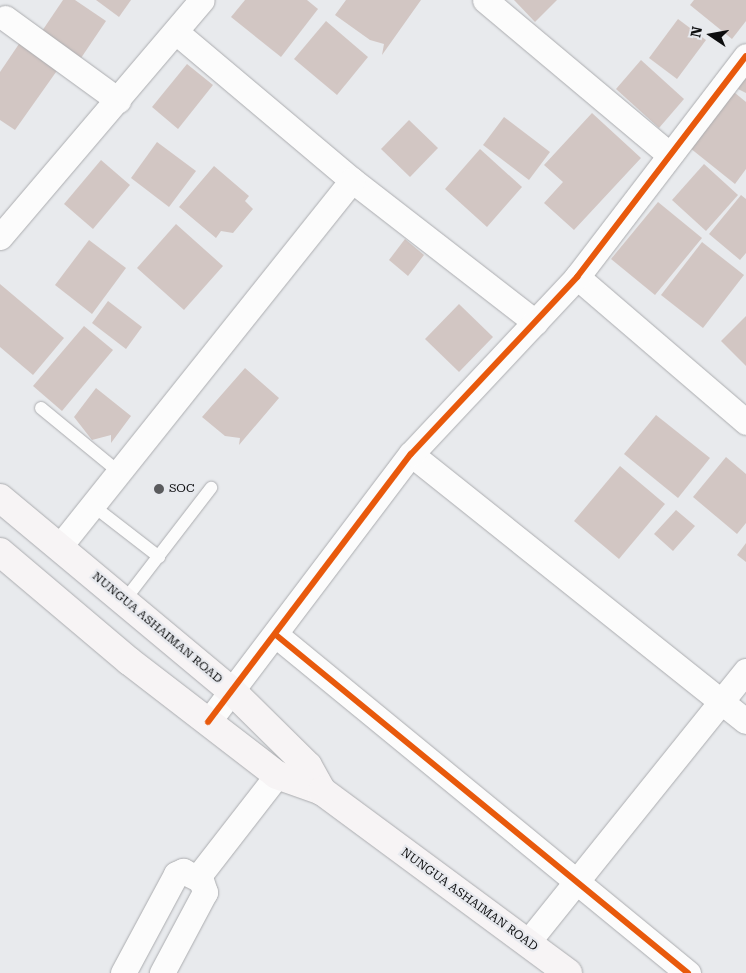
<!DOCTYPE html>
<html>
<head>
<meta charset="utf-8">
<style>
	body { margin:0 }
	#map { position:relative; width:746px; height:973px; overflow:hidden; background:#e8eaed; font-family:"Roboto Serif",serif }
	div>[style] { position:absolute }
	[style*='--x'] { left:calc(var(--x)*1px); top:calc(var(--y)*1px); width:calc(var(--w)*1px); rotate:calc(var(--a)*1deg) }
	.building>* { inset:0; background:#d2c6c3 }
	.roads { filter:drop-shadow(0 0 1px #abacaf) drop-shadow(0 0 1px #abacaf) }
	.service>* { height:12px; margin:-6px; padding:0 6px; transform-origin:6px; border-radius:6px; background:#fcfcfc }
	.minor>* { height:25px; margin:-12.5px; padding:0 12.5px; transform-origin:12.5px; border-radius:12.5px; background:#fcfcfc }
	.primary>* { height:28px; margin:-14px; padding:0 14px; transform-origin:14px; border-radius:14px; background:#f7f4f5 }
	.cycleway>* { height:6px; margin:-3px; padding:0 3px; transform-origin:3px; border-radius:3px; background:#e8590c }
	.dots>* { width:14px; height:14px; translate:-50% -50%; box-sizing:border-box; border:2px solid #e7e9ee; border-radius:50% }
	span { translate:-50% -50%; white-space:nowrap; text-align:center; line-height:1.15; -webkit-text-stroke:4.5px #e7e9ee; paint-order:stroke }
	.poi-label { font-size:12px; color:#0d0e0f }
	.left { translate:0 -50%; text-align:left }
	.street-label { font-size:12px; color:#0d0e0f }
	.north { position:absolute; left:686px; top:10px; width:50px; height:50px; -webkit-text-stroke:4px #e7e9ee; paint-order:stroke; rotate:282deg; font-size:14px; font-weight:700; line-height:20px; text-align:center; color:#0d0e0f }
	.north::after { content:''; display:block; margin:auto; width:18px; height:22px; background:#0d0e0f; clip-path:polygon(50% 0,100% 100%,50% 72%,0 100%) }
</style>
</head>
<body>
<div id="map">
	<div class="building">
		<div style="clip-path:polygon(63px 0,75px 0,106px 21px,79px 61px,40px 34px)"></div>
		<div style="clip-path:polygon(96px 0,131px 0,119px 17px)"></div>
		<div style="clip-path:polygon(245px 0,307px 0,318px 9px,281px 57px,231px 17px)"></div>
		<div style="clip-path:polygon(346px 0,421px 0,382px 55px,384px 44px,370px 40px,335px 15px)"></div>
		<div style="clip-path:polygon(514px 0,557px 0,535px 22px)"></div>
		<div style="clip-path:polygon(694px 0,746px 0,746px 21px,732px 39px,690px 5px)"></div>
		<div style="clip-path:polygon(678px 19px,706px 40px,677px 79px,649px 58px)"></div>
		<div style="clip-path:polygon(326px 21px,368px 57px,337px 95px,294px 59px)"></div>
		<div style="clip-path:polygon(23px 38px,61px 65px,15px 130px,0 120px,0 72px)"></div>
		<div style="clip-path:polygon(641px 60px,684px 99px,659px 128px,616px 89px)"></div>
		<div style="clip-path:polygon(187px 64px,213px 85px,178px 129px,152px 107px)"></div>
		<div style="clip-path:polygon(746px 75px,746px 93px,738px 89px)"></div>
		<div style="clip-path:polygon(729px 88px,746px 102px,746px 169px,735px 184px,685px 144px)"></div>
		<div style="clip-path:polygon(592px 113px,641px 158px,574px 230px,544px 203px,563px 182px,544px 165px)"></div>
		<div style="clip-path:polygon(504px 117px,550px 152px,529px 180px,483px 145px)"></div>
		<div style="clip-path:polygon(409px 120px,438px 148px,410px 177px,381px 149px)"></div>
		<div style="clip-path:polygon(157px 142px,196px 171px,169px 207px,131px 178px)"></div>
		<div style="clip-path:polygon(480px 149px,522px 187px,487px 227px,445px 189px)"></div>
		<div style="clip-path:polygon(101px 160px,130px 185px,93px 229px,64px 204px)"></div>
		<div style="clip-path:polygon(704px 164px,738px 195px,706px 231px,672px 200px)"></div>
		<div style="clip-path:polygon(214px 166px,249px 196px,245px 201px,253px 209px,233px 233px,221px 231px,216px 238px,179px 207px)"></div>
		<div style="clip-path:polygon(741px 195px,746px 199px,746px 253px,740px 260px,709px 234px)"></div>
		<div style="clip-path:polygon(658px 202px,702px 238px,655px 295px,611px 259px)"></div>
		<div style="clip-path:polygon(176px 224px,223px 266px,184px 310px,137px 268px)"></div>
		<div style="clip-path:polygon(405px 239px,424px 255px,408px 276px,389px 260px)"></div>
		<div style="clip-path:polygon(89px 240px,126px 268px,92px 314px,55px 285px)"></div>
		<div style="clip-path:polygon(702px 242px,744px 275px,703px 328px,661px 295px)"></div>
		<div style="clip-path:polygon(0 284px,64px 338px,33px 375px,0 347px)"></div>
		<div style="clip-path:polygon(108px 301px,142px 327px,126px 349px,92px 323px)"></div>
		<div style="clip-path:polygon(459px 304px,493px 337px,459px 372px,425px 339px)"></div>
		<div style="clip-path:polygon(746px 316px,746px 366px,721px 341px)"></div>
		<div style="clip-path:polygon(84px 326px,113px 350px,62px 411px,33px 386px)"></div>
		<div style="clip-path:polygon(245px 368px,279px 398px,239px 445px,240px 438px,225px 436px,202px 417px)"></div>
		<div style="clip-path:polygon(96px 388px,131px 416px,111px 443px,111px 435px,92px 440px,74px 417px)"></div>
		<div style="clip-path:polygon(656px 415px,710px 458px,678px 498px,624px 454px)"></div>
		<div style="clip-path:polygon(726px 457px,746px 474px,746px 523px,737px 534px,693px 497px)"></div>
		<div style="clip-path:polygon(620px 466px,665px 504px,619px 559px,574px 521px)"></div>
		<div style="clip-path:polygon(676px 510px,695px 526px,673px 551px,654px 534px)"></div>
		<div style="clip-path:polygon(746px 543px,746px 562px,737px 555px)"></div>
	</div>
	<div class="roads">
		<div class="service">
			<div style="--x:41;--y:408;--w:101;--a:39.4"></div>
			<div style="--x:92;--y:505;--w:85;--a:37.8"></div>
			<div style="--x:124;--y:601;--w:143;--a:-52.4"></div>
		</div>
		<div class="minor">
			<div style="--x:485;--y:0;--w:241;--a:40"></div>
			<div style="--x:5;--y:18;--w:140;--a:36"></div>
			<div style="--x:176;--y:32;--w:230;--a:40.1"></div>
			<div style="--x:352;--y:180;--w:232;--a:37.8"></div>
			<div style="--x:0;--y:237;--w:311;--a:-49.6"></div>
			<div style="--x:577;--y:277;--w:223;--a:40.6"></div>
			<div style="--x:411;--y:454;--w:428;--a:38.6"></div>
			<div style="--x:60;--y:546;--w:468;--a:-51.4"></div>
			<div style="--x:276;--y:635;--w:533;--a:39.37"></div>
			<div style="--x:208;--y:722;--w:336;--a:-52.9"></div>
			<div style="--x:411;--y:454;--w:243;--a:-46.8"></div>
			<div style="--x:577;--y:277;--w:278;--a:-52.6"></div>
			<div style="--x:198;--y:877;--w:129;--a:-52.2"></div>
			<div style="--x:527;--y:943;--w:349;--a:-51.2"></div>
			<div style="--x:123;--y:973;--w:112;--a:-61.8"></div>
			<div style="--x:176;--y:874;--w:8;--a:-23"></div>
			<div style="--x:183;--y:871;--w:20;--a:27"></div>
			<div style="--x:201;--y:880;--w:13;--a:72"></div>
			<div style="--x:205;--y:892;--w:92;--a:118"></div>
		</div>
		<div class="primary">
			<div style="--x:0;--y:498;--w:303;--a:39.8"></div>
			<div style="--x:233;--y:692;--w:105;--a:44.6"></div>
			<div style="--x:308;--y:766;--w:29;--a:61"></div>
			<div style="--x:0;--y:552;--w:169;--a:40.2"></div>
			<div style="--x:129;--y:661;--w:187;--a:37.6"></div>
			<div style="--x:277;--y:775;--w:48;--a:19.6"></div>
			<div style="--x:322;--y:791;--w:306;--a:36.5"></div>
		</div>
	</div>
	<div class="cycleway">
		<div style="--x:276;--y:635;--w:533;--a:39.37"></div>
		<div style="--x:208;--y:722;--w:336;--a:-52.9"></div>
		<div style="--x:411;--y:454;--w:243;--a:-46.8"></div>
		<div style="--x:577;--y:277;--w:278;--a:-52.6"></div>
	</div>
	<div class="dots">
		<div style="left:159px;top:489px;background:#5a5b5d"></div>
	</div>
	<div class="poi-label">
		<span class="left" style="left:169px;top:489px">SOC</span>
	</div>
	<div class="street-label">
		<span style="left:157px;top:628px;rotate:40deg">NUNGUA ASHAIMAN ROAD</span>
		<span style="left:469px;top:900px;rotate:36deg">NUNGUA ASHAIMAN ROAD</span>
	</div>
	<div class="north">N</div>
</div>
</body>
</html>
